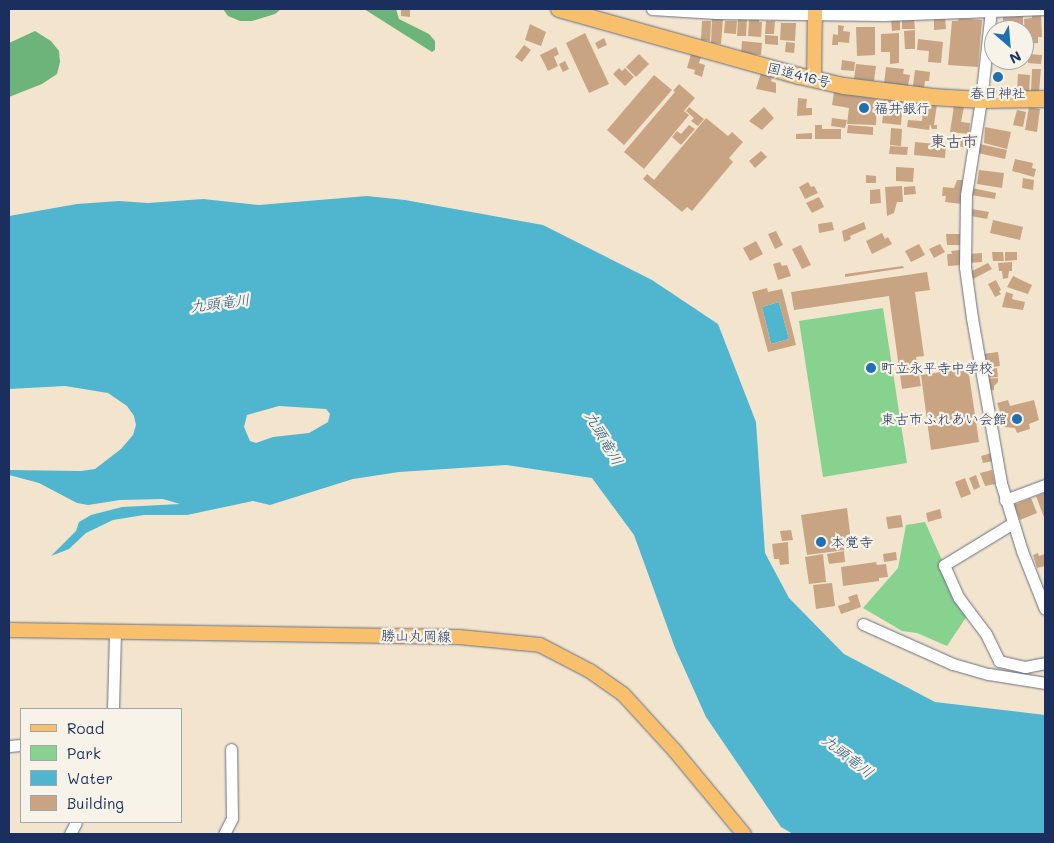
<!DOCTYPE html>
<html>
<head>
<meta charset="utf-8">
<style>
	body { margin:0 }
	#map { position:relative; width:1054px; height:843px; overflow:hidden; background:#f3e5cd; font-family:Mali,"Klee One",sans-serif }
	div>[style] { position:absolute }
	[style*='--x'] { left:calc(var(--x)*1px); top:calc(var(--y)*1px); width:calc(var(--w)*1px); rotate:calc(var(--a)*1deg) }
	.green>* { inset:0; background:#87d28f }
	.forest>* { inset:0; background:#6db47a }
	.water>* { inset:0; background:#50b5cf }
	.building>* { inset:0; background:#c9a482 }
	.roads { filter:drop-shadow(0 0 1px #676f85) drop-shadow(0 0 1px #676f85) }
	.minor>* { height:11px; margin:-5.5px; padding:0 5.5px; transform-origin:5.5px; border-radius:5.5px; background:#fff }
	.major>* { height:14px; margin:-7px; padding:0 7px; transform-origin:7px; border-radius:7px; background:#f8bf6c }
	.highway>* { height:16px; margin:-8px; padding:0 8px; transform-origin:8px; border-radius:8px; background:#f8bf6c }
	.dots>* { width:14px; height:14px; translate:-50% -50%; box-sizing:border-box; border:2px solid #f7f3e8; border-radius:50% }
	span { translate:-50% -50%; white-space:nowrap; text-align:center; line-height:1.15; -webkit-text-stroke:4.5px #f7f3e8; paint-order:stroke }
	.street-label { font-size:14px; color:#1b2f5e }
	.poi-label { font-size:14px; color:#1b2f5e }
	.left { translate:0 -50%; text-align:left }
	.right { translate:-100% -50%; text-align:right }
	.water-label { font-size:15px; color:#2b5780; font-style:italic }
	.quarter-label { font-size:16px; color:#58586b; font-weight:700 }
	.frame { position:absolute; inset:0; border:10px solid #1b2f5e; pointer-events:none }
	.legend { position:absolute; left:20px; top:708px; width:162px; height:115px; box-sizing:border-box; background:#f7f3e8; border:1px solid #9fa5b1; margin:0; padding:6px 9px; list-style:none; font-size:15px; color:#1b2f5e }
	.legend li { display:flex; align-items:center; gap:10px; height:25px }
	.legend b { width:25px; border:1px solid #9fa5b1 }
	.north { position:absolute; left:984px; top:20px; width:50px; height:50px; box-sizing:border-box; background:#f7f3e8; border:1px solid #9fa5b1; border-radius:50%; rotate:153deg; font-size:14px; font-weight:700; line-height:20px; text-align:center; color:#1b2f5e }
	.north::after { content:''; display:block; margin:auto; width:18px; height:22px; background:#1f6fb2; clip-path:polygon(50% 0,100% 100%,50% 72%,0 100%) }
</style>
</head>
<body>
<div id="map">
	<div class="green">
		<div style="clip-path:polygon(883px 308px,907px 463px,823px 477px,799px 321px)"></div>
		<div style="clip-path:polygon(925px 522px,967px 616px,947px 646px,917px 633px,902px 631px,863px 608px,898px 568px,906px 525px)"></div>
	</div>
	<div class="forest">
		<div style="clip-path:polygon(223px 9px,281px 9px,275px 14px,252px 21px,240px 21px,228px 16px)"></div>
		<div style="clip-path:polygon(364px 9px,396px 9px,399px 19px,429px 34px,435px 41px,435px 50px,432px 52px)"></div>
		<div style="clip-path:polygon(35px 31px,51px 41px,59px 51px,60px 62px,57px 74px,42px 84px,9px 97px,9px 43px)"></div>
	</div>
	<div class="water">
		<div style="clip-path:polygon(evenodd,367px 196px,405px 200px,543px 225px,652px 280px,718px 324px,756px 422px,765px 553px,789px 598px,844px 654px,935px 702px,1045px 715px,1045px 834px,793px 834px,781px 827px,706px 717px,675px 648px,634px 535px,592px 478px,506px 465px,399px 472px,353px 479px,270px 505px,253px 501px,187px 515px,144px 515px,113px 520px,86px 533px,69px 549px,51px 556px,76px 531px,79px 522px,91px 515px,122px 507px,180px 504px,163px 499px,120px 500px,88px 505px,77px 503px,39px 483px,9px 475px,9px 470px,81px 471px,95px 469px,121px 449px,133px 435px,136px 425px,134px 416px,127px 406px,108px 393px,65px 386px,9px 389px,9px 216px,77px 204px,119px 201px,148px 203px,203px 199px,259px 205px,367px 196px,279px 406px,326px 409px,330px 414px,328px 422px,309px 433px,273px 437px,256px 443px,250px 441px,244px 427px,247px 415px,279px 406px)"></div>
		<div style="clip-path:polygon(779px 302px,789px 339px,771px 344px,762px 307px)"></div>
	</div>
	<div class="building">
		<div style="clip-path:polygon(401px 9px,410px 9px,410px 17px,401px 16px)"></div>
		<div style="clip-path:polygon(1032px 15px,1041px 15px,1042px 37px,1038px 37px,1038px 43px,1025px 44px,1024px 19px,1032px 18px)"></div>
		<div style="clip-path:polygon(1023px 16px,1023px 30px,1003px 30px,1003px 17px)"></div>
		<div style="clip-path:polygon(712px 18px,723px 19px,721px 44px,711px 43px)"></div>
		<div style="clip-path:polygon(738px 18px,747px 19px,746px 36px,737px 36px)"></div>
		<div style="clip-path:polygon(945px 18px,946px 29px,934px 30px,934px 19px)"></div>
		<div style="clip-path:polygon(959px 18px,982px 20px,978px 67px,948px 65px,952px 21px,958px 21px)"></div>
		<div style="clip-path:polygon(749px 19px,759px 19px,759px 22px,762px 22px,761px 37px,748px 36px)"></div>
		<div style="clip-path:polygon(914px 19px,915px 29px,902px 29px,902px 20px)"></div>
		<div style="clip-path:polygon(891px 20px,900px 20px,900px 30px,892px 31px)"></div>
		<div style="clip-path:polygon(702px 21px,711px 21px,710px 41px,701px 40px)"></div>
		<div style="clip-path:polygon(725px 21px,737px 21px,736px 34px,724px 33px)"></div>
		<div style="clip-path:polygon(766px 21px,775px 21px,774px 34px,765px 34px)"></div>
		<div style="clip-path:polygon(781px 23px,796px 23px,795px 41px,780px 40px)"></div>
		<div style="clip-path:polygon(530px 24px,546px 32px,541px 46px,525px 40px)"></div>
		<div style="clip-path:polygon(838px 25px,844px 26px,843px 31px,850px 32px,849px 43px,838px 42px,838px 45px,832px 45px,833px 34px,838px 35px)"></div>
		<div style="clip-path:polygon(856px 27px,875px 27px,875px 55px,857px 56px)"></div>
		<div style="clip-path:polygon(915px 30px,915px 49px,905px 49px,904px 31px)"></div>
		<div style="clip-path:polygon(585px 33px,609px 84px,589px 93px,566px 43px)"></div>
		<div style="clip-path:polygon(899px 33px,899px 63px,890px 64px,890px 52px,881px 52px,881px 34px)"></div>
		<div style="clip-path:polygon(765px 35px,778px 36px,778px 45px,765px 44px)"></div>
		<div style="clip-path:polygon(604px 38px,607px 45px,598px 49px,595px 43px)"></div>
		<div style="clip-path:polygon(918px 39px,943px 42px,941px 63px,928px 62px,929px 51px,917px 50px)"></div>
		<div style="clip-path:polygon(742px 41px,762px 43px,761px 55px,741px 54px)"></div>
		<div style="clip-path:polygon(786px 42px,795px 43px,794px 53px,785px 52px)"></div>
		<div style="clip-path:polygon(524px 45px,531px 50px,522px 62px,515px 57px)"></div>
		<div style="clip-path:polygon(556px 47px,559px 54px,554px 57px,558px 66px,548px 71px,540px 55px)"></div>
		<div style="clip-path:polygon(639px 54px,649px 64px,636px 77px,626px 67px)"></div>
		<div style="clip-path:polygon(691px 54px,701px 57px,699px 63px,705px 65px,702px 77px,694px 74px,695px 70px,687px 68px)"></div>
		<div style="clip-path:polygon(1028px 54px,1042px 55px,1041px 64px,1028px 63px)"></div>
		<div style="clip-path:polygon(842px 60px,855px 62px,854px 71px,841px 70px)"></div>
		<div style="clip-path:polygon(565px 61px,569px 69px,563px 72px,559px 64px)"></div>
		<div style="clip-path:polygon(856px 64px,876px 66px,874px 81px,854px 79px)"></div>
		<div style="clip-path:polygon(886px 67px,904px 69px,903px 74px,910px 75px,908px 86px,884px 84px)"></div>
		<div style="clip-path:polygon(619px 68px,622px 71px,625px 68px,634px 77px,625px 86px,613px 74px)"></div>
		<div style="clip-path:polygon(1032px 69px,1041px 69px,1039px 92px,1031px 92px)"></div>
		<div style="clip-path:polygon(915px 70px,930px 72px,929px 81px,925px 81px,924px 88px,913px 86px)"></div>
		<div style="clip-path:polygon(761px 73px,772px 76px,771px 81px,776px 83px,776px 93px,756px 89px)"></div>
		<div style="clip-path:polygon(1018px 74px,1030px 75px,1029px 93px,1017px 92px)"></div>
		<div style="clip-path:polygon(654px 75px,672px 90px,624px 145px,607px 130px)"></div>
		<div style="clip-path:polygon(679px 84px,695px 98px,684px 111px,689px 115px,644px 169px,624px 152px,675px 92px,673px 91px)"></div>
		<div style="clip-path:polygon(834px 92px,877px 99px,876px 125px,847px 124px,849px 108px,832px 105px)"></div>
		<div style="clip-path:polygon(798px 98px,807px 99px,806px 108px,812px 108px,812px 115px,797px 116px)"></div>
		<div style="clip-path:polygon(884px 99px,903px 101px,902px 110px,883px 108px)"></div>
		<div style="clip-path:polygon(924px 103px,937px 104px,934px 125px,937px 125px,937px 129px,932px 129px,930px 124px,929px 130px,907px 127px,908px 120px,922px 121px)"></div>
		<div style="clip-path:polygon(954px 106px,964px 107px,961px 122px,970px 123px,969px 134px,950px 132px)"></div>
		<div style="clip-path:polygon(689px 107px,704px 119px,698px 126px,691px 121px,694px 118px,686px 111px)"></div>
		<div style="clip-path:polygon(764px 107px,774px 118px,762px 130px,749px 121px)"></div>
		<div style="clip-path:polygon(1029px 107px,1040px 109px,1037px 132px,1025px 130px)"></div>
		<div style="clip-path:polygon(884px 109px,902px 111px,901px 125px,882px 123px)"></div>
		<div style="clip-path:polygon(1017px 110px,1026px 112px,1023px 127px,1013px 125px)"></div>
		<div style="clip-path:polygon(706px 118px,728px 136px,732px 132px,743px 142px,729px 158px,733px 162px,692px 211px,687px 207px,682px 212px,643px 179px,647px 174px,654px 180px)"></div>
		<div style="clip-path:polygon(832px 118px,847px 120px,845px 128px,831px 126px)"></div>
		<div style="clip-path:polygon(689px 125px,695px 129px,681px 145px,672px 137px,677px 131px,681px 134px)"></div>
		<div style="clip-path:polygon(815px 125px,822px 125px,822px 129px,841px 129px,841px 139px,815px 139px)"></div>
		<div style="clip-path:polygon(848px 125px,873px 127px,873px 135px,847px 133px)"></div>
		<div style="clip-path:polygon(985px 127px,1011px 132px,1007px 149px,984px 143px)"></div>
		<div style="clip-path:polygon(891px 128px,902px 129px,901px 146px,890px 145px)"></div>
		<div style="clip-path:polygon(812px 133px,812px 139px,796px 139px,796px 134px)"></div>
		<div style="clip-path:polygon(952px 136px,969px 139px,967px 148px,950px 145px)"></div>
		<div style="clip-path:polygon(915px 142px,946px 145px,945px 158px,914px 155px)"></div>
		<div style="clip-path:polygon(980px 144px,1007px 150px,1005px 159px,978px 153px)"></div>
		<div style="clip-path:polygon(890px 146px,908px 147px,907px 155px,889px 154px)"></div>
		<div style="clip-path:polygon(761px 151px,767px 157px,755px 168px,749px 161px)"></div>
		<div style="clip-path:polygon(1015px 159px,1033px 163px,1032px 168px,1036px 169px,1034px 177px,1012px 171px)"></div>
		<div style="clip-path:polygon(896px 167px,914px 168px,913px 182px,896px 181px)"></div>
		<div style="clip-path:polygon(979px 170px,1004px 173px,1002px 188px,977px 184px)"></div>
		<div style="clip-path:polygon(866px 175px,876px 176px,876px 183px,866px 183px)"></div>
		<div style="clip-path:polygon(1023px 178px,1034px 180px,1033px 190px,1022px 188px)"></div>
		<div style="clip-path:polygon(957px 180px,963px 180px,962px 204px,945px 202px,946px 196px,942px 196px,943px 187px,954px 188px)"></div>
		<div style="clip-path:polygon(808px 182px,811px 187px,814px 186px,818px 193px,805px 199px,799px 187px)"></div>
		<div style="clip-path:polygon(902px 186px,903px 202px,897px 202px,894px 213px,887px 216px,885px 187px)"></div>
		<div style="clip-path:polygon(915px 186px,916px 194px,904px 195px,904px 187px)"></div>
		<div style="clip-path:polygon(972px 188px,996px 193px,995px 199px,971px 195px)"></div>
		<div style="clip-path:polygon(880px 189px,881px 203px,870px 204px,870px 190px)"></div>
		<div style="clip-path:polygon(819px 197px,824px 207px,812px 213px,806px 203px)"></div>
		<div style="clip-path:polygon(972px 209px,989px 212px,987px 219px,971px 216px)"></div>
		<div style="clip-path:polygon(993px 220px,1023px 227px,1020px 240px,990px 233px)"></div>
		<div style="clip-path:polygon(832px 222px,834px 230px,819px 233px,818px 224px)"></div>
		<div style="clip-path:polygon(864px 222px,866px 229px,850px 236px,851px 239px,844px 242px,842px 231px)"></div>
		<div style="clip-path:polygon(776px 231px,783px 245px,775px 249px,768px 234px)"></div>
		<div style="clip-path:polygon(882px 233px,885px 239px,888px 237px,892px 244px,872px 254px,866px 241px)"></div>
		<div style="clip-path:polygon(946px 234px,961px 234px,961px 245px,947px 245px)"></div>
		<div style="clip-path:polygon(756px 241px,763px 254px,750px 261px,743px 248px)"></div>
		<div style="clip-path:polygon(919px 244px,925px 255px,911px 262px,905px 251px)"></div>
		<div style="clip-path:polygon(940px 244px,945px 252px,934px 258px,929px 249px)"></div>
		<div style="clip-path:polygon(801px 245px,811px 265px,802px 269px,792px 249px)"></div>
		<div style="clip-path:polygon(960px 250px,962px 265px,948px 266px,947px 254px,952px 254px,951px 251px)"></div>
		<div style="clip-path:polygon(992px 252px,1003px 252px,1004px 261px,993px 261px)"></div>
		<div style="clip-path:polygon(1005px 252px,1017px 252px,1017px 260px,1005px 261px)"></div>
		<div style="clip-path:polygon(982px 253px,982px 262px,970px 263px,969px 254px)"></div>
		<div style="clip-path:polygon(780px 262px,782px 266px,787px 265px,791px 276px,778px 280px,773px 264px)"></div>
		<div style="clip-path:polygon(1012px 262px,1012px 271px,1009px 271px,1008px 278px,1003px 279px,1002px 271px,999px 271px,998px 263px)"></div>
		<div style="clip-path:polygon(988px 263px,992px 269px,973px 279px,970px 272px)"></div>
		<div style="clip-path:polygon(903px 266px,904px 268px,845px 277px,845px 274px)"></div>
		<div style="clip-path:polygon(927px 272px,930px 290px,915px 292px,924px 356px,916px 357px,921px 386px,902px 389px,889px 296px,794px 310px,791px 292px)"></div>
		<div style="clip-path:polygon(1013px 276px,1032px 285px,1028px 294px,1007px 287px)"></div>
		<div style="clip-path:polygon(996px 280px,1001px 290px,999px 291px,1001px 294px,995px 297px,988px 284px)"></div>
		<div style="clip-path:polygon(evenodd,767px 288px,768px 292px,782px 289px,796px 345px,768px 352px,752px 292px,767px 288px,779px 302px,789px 339px,771px 344px,762px 307px,779px 302px)"></div>
		<div style="clip-path:polygon(1006px 292px,1013px 294px,1012px 299px,1025px 302px,1023px 310px,1002px 307px)"></div>
		<div style="clip-path:polygon(998px 352px,1000px 366px,985px 368px,983px 354px)"></div>
		<div style="clip-path:polygon(968px 368px,979px 442px,931px 450px,921px 375px)"></div>
		<div style="clip-path:polygon(997px 368px,998px 377px,986px 378px,985px 370px)"></div>
		<div style="clip-path:polygon(998px 378px,998px 382px,994px 386px,994px 390px,988px 391px,986px 379px)"></div>
		<div style="clip-path:polygon(1008px 400px,1010px 406px,1034px 400px,1039px 420px,1029px 424px,1030px 429px,1017px 433px,1015px 428px,1005px 427px,997px 403px)"></div>
		<div style="clip-path:polygon(991px 453px,993px 461px,983px 463px,981px 456px)"></div>
		<div style="clip-path:polygon(992px 470px,995px 484px,985px 486px,980px 473px)"></div>
		<div style="clip-path:polygon(976px 475px,980px 487px,974px 490px,969px 478px)"></div>
		<div style="clip-path:polygon(965px 478px,971px 494px,961px 498px,955px 482px)"></div>
		<div style="clip-path:polygon(1045px 493px,1045px 520px,1036px 496px)"></div>
		<div style="clip-path:polygon(1031px 498px,1037px 513px,1020px 520px,1014px 505px)"></div>
		<div style="clip-path:polygon(847px 508px,852px 549px,807px 555px,801px 515px)"></div>
		<div style="clip-path:polygon(940px 509px,942px 518px,928px 522px,926px 513px)"></div>
		<div style="clip-path:polygon(901px 515px,903px 527px,888px 529px,886px 517px)"></div>
		<div style="clip-path:polygon(791px 530px,793px 540px,782px 541px,780px 531px)"></div>
		<div style="clip-path:polygon(788px 542px,789px 564px,780px 565px,779px 559px,774px 559px,772px 544px)"></div>
		<div style="clip-path:polygon(844px 551px,845px 562px,829px 564px,827px 554px)"></div>
		<div style="clip-path:polygon(896px 552px,897px 560px,884px 562px,883px 554px)"></div>
		<div style="clip-path:polygon(1038px 553px,1039px 556px,1045px 554px,1045px 566px,1037px 568px,1033px 555px)"></div>
		<div style="clip-path:polygon(823px 554px,826px 582px,809px 584px,805px 557px)"></div>
		<div style="clip-path:polygon(876px 562px,877px 565px,886px 564px,888px 577px,879px 578px,879px 581px,843px 586px,841px 567px)"></div>
		<div style="clip-path:polygon(832px 583px,835px 606px,816px 609px,813px 585px)"></div>
		<div style="clip-path:polygon(857px 594px,861px 607px,841px 614px,838px 606px,850px 602px,848px 597px)"></div>
	</div>
	<div class="roads">
		<div class="minor">
			<div style="--x:652;--y:9;--w:64;--a:3.6"></div>
			<div style="--x:716;--y:13;--w:168;--a:0.7"></div>
			<div style="--x:884;--y:15;--w:161;--a:-2.1"></div>
			<div style="--x:991;--y:10;--w:91;--a:96.3"></div>
			<div style="--x:981;--y:100;--w:96;--a:99"></div>
			<div style="--x:966;--y:195;--w:72;--a:90.8"></div>
			<div style="--x:965;--y:267;--w:51;--a:82.2"></div>
			<div style="--x:972;--y:318;--w:168;--a:80"></div>
			<div style="--x:1001;--y:483;--w:71;--a:72.8"></div>
			<div style="--x:1022;--y:551;--w:62;--a:68.4"></div>
			<div style="--x:1005;--y:500;--w:43;--a:-20.6"></div>
			<div style="--x:1013;--y:523;--w:81;--a:148.7"></div>
			<div style="--x:944;--y:565;--w:36;--a:66"></div>
			<div style="--x:959;--y:598;--w:45;--a:53.1"></div>
			<div style="--x:986;--y:634;--w:30;--a:64"></div>
			<div style="--x:999;--y:661;--w:27;--a:13"></div>
			<div style="--x:1025;--y:667;--w:20;--a:-11"></div>
			<div style="--x:863;--y:624;--w:98;--a:24"></div>
			<div style="--x:953;--y:664;--w:37;--a:16"></div>
			<div style="--x:989;--y:674;--w:57;--a:9.1"></div>
			<div style="--x:113;--y:709;--w:79;--a:-88.5"></div>
			<div style="--x:9;--y:746;--w:12;--a:-5"></div>
			<div style="--x:70;--y:834;--w:13;--a:-63"></div>
			<div style="--x:224;--y:834;--w:18;--a:-63"></div>
			<div style="--x:232;--y:818;--w:69;--a:-90.8"></div>
		</div>
		<div class="major">
			<div style="--x:814;--y:79;--w:70;--a:-89.2"></div>
			<div style="--x:9;--y:630;--w:450;--a:0.9"></div>
			<div style="--x:459;--y:637;--w:81;--a:5.6"></div>
			<div style="--x:540;--y:645;--w:56;--a:27.5"></div>
			<div style="--x:590;--y:671;--w:40;--a:34.9"></div>
			<div style="--x:623;--y:694;--w:77;--a:47.6"></div>
			<div style="--x:675;--y:751;--w:108;--a:50.3"></div>
		</div>
		<div class="highway">
			<div style="--x:559;--y:9;--w:249;--a:15.6"></div>
			<div style="--x:799;--y:76;--w:46;--a:12.5"></div>
			<div style="--x:844;--y:86;--w:90;--a:7"></div>
			<div style="--x:933;--y:97;--w:48;--a:3.6"></div>
			<div style="--x:981;--y:100;--w:64;--a:-0.9"></div>
		</div>
	</div>
	<div class="dots">
		<div style="left:998px;top:77px;background:#1f6fb2"></div>
		<div style="left:864px;top:108px;background:#1f6fb2"></div>
		<div style="left:871px;top:368px;background:#1f6fb2"></div>
		<div style="left:1017px;top:419px;background:#1f6fb2"></div>
		<div style="left:821px;top:542px;background:#1f6fb2"></div>
	</div>
	<div class="street-label">
		<span style="left:799px;top:75px;rotate:14deg">国道416号</span>
		<span style="left:416px;top:636px;rotate:1deg">勝山丸岡線</span>
	</div>
	<div class="poi-label">
		<span style="left:998px;top:93px">春日神社</span>
		<span class="left" style="left:874px;top:108px">福井銀行</span>
		<span class="left" style="left:881px;top:368px">町立永平寺中学校</span>
		<span class="right" style="left:1007px;top:419px">東古市ふれあい会館</span>
		<span class="left" style="left:831px;top:542px">本覚寺</span>
	</div>
	<div class="water-label">
		<span style="left:220px;top:303px;rotate:-7deg">九頭竜川</span>
		<span style="left:604px;top:438px;rotate:60deg">九頭竜川</span>
		<span style="left:848px;top:756px;rotate:38deg">九頭竜川</span>
	</div>
	<div class="quarter-label">
		<span style="left:954px;top:141px">東古市</span>
	</div>
	<div class="frame"></div>
	<ul class="legend">
	<li><b style="height:6px;background:#f8bf6c"></b>Road</li>
	<li><b style="height:14px;background:#87d28f"></b>Park</li>
	<li><b style="height:14px;background:#50b5cf"></b>Water</li>
	<li><b style="height:14px;background:#c9a482"></b>Building</li>
	</ul>
	<div class="north">N</div>
</div>
</body>
</html>
